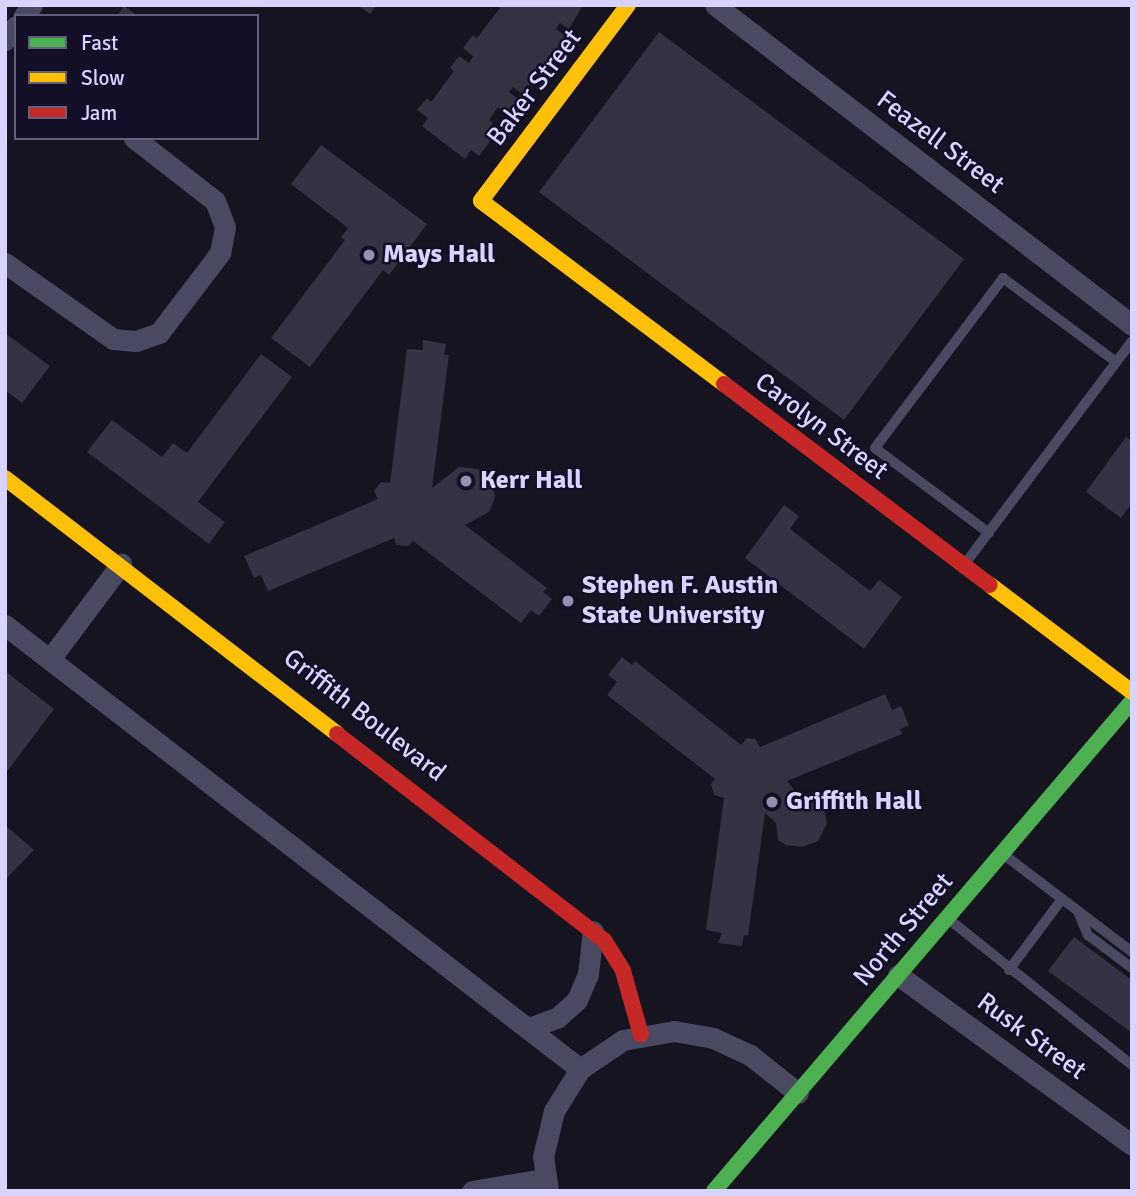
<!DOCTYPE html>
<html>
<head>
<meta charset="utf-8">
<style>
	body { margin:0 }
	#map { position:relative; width:1137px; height:1196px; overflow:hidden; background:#161421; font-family:Signika,sans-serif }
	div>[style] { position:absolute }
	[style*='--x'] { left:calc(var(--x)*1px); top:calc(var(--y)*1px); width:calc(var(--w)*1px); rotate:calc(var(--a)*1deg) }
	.building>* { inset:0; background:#343243 }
	.lane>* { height:10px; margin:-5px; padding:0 5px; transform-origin:5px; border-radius:5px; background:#4a4962 }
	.street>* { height:21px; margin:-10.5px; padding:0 10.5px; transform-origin:10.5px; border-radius:10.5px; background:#4a4962 }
	.fast>* { height:16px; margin:-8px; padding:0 8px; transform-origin:8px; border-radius:8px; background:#4caf50 }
	.slow>* { height:16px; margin:-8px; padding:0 8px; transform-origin:8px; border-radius:8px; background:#ffc107 }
	.jam>* { height:16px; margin:-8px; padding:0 8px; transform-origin:8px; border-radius:8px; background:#c62828 }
	.dots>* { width:19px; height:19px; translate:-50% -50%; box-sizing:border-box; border:4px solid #130f26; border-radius:50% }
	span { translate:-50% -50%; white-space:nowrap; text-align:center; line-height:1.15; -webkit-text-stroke:5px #130f26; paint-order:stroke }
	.street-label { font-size:26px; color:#d9d4ff }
	.poi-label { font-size:26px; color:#d9d4ff; font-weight:700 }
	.left { translate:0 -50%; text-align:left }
	.frame { position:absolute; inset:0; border:7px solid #d9d4ff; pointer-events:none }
	.legend { position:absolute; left:14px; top:14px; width:245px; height:126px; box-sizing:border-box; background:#130f26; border:2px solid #625e7d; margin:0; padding:9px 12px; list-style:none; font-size:21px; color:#d9d4ff }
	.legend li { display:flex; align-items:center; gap:14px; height:35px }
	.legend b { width:35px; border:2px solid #625e7d }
</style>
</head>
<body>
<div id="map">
	<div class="building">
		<div style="clip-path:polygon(357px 5px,377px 5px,370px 14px)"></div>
		<div style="clip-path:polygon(496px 5px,583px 5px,569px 29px,560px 23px,556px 29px,566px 36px,522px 94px,513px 87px,509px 92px,518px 99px,507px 113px,498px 107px,489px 120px,493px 123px,487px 130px,494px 136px,479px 156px,471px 150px,465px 159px,422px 126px,428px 118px,417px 110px,427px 98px,431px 102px,454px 71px,450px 68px,459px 56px,469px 63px,473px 56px,463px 48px,473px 35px,477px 38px,500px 8px)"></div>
		<div style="clip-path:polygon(124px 6px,138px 16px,117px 16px)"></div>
		<div style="clip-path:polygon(659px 32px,964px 259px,844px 420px,539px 192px)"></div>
		<div style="clip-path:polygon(321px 145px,427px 224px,389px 275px,383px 270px,310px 367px,271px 338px,345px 240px,341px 237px,348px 228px,291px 184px)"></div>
		<div style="clip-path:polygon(5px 333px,50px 366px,22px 403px,5px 390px)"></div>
		<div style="clip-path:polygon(423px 340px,446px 344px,444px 355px,449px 355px,432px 488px,459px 467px,478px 469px,491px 479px,495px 497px,489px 512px,465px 525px,547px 588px,543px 592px,552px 599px,539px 616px,531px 610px,521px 623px,413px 541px,408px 546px,396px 545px,394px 538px,268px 591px,261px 575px,254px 578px,244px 556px,378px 499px,374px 491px,381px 482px,390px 483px,407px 349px,423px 350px)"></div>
		<div style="clip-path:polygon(261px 354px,292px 377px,198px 502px,225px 522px,209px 544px,87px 452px,112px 420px,162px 457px,173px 443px,187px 453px)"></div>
		<div style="clip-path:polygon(1126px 437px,1132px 441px,1132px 503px,1121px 518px,1086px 492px)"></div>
		<div style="clip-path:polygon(784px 505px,799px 516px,790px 529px,870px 591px,879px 580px,902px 597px,864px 649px,745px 558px)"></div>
		<div style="clip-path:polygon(622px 657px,632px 665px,635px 661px,741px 745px,747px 738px,755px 739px,760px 747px,885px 694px,892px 710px,901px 706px,909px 725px,900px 729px,902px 734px,787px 781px,803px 800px,814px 799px,823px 804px,827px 823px,818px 841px,802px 847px,786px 845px,778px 840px,776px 823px,765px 813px,748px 936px,744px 935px,742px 946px,718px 943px,722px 933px,706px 930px,724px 798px,714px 795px,711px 784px,715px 779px,607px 695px,617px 682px,608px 675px)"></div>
		<div style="clip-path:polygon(5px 671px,54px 709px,5px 774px)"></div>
		<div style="clip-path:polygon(5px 825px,34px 850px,5px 880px)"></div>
		<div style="clip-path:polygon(1074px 937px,1132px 980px,1132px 1033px,1048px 971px)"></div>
	</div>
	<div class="lane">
		<div style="--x:989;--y:533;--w:142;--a:-143.3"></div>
		<div style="--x:875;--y:448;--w:213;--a:-53"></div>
		<div style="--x:1003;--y:278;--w:141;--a:36.6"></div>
		<div style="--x:964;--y:565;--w:280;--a:-53.1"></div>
		<div style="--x:1003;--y:854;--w:162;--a:37.2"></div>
		<div style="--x:1079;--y:914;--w:23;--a:67"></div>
		<div style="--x:1088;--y:935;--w:55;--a:36.9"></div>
		<div style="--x:951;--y:921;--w:231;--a:38.5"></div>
		<div style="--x:1009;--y:970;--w:89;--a:-53.3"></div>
	</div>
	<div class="street">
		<div style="--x:715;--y:5;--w:526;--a:37.5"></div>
		<div style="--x:24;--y:16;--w:14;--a:-54"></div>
		<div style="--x:5;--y:40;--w:18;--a:-52"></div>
		<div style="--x:5;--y:263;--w:132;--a:35.1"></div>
		<div style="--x:113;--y:339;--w:23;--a:5"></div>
		<div style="--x:136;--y:341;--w:24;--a:-19"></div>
		<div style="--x:159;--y:333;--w:101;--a:-52.7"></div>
		<div style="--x:220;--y:253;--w:26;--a:-79"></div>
		<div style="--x:225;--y:227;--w:28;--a:-111"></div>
		<div style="--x:215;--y:201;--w:103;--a:-142.1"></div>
		<div style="--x:5;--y:625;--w:726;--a:37.67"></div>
		<div style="--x:50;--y:659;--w:119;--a:-53.2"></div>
		<div style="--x:898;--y:975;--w:289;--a:36"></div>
		<div style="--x:529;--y:1028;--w:30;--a:-20"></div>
		<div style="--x:557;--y:1018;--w:27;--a:-42"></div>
		<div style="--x:577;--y:1000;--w:28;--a:-67"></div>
		<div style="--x:588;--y:974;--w:43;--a:-83.4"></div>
		<div style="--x:472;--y:1191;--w:73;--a:-9.5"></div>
		<div style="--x:548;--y:1191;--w:34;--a:-98"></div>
		<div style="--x:543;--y:1157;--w:47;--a:-76.6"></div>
		<div style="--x:554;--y:1111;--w:49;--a:-58.2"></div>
		<div style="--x:580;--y:1069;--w:52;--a:-34"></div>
		<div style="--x:623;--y:1040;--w:52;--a:-10"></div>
		<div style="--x:674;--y:1031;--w:40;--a:10"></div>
		<div style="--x:713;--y:1038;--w:41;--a:24.7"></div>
		<div style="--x:750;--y:1055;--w:61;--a:38.4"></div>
	</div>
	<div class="fast">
		<div style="--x:714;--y:1191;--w:644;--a:-49.53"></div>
	</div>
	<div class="slow">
		<div style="--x:628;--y:5;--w:245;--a:126.9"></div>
		<div style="--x:481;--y:201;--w:304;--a:37"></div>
		<div style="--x:5;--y:478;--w:419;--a:37.6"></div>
		<div style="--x:990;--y:585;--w:178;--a:37"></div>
	</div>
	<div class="jam">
		<div style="--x:724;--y:384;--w:333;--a:37.1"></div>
		<div style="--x:337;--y:734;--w:337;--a:37.7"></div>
		<div style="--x:604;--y:940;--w:36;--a:58"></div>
		<div style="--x:623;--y:971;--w:66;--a:74.3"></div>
	</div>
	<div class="dots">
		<div style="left:369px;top:255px;background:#9591b1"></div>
		<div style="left:466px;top:481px;background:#9591b1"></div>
		<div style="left:568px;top:601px;background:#9591b1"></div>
		<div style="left:772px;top:802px;background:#9591b1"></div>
	</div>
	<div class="street-label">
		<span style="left:535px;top:88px;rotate:-53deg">Baker Street</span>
		<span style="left:940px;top:143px;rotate:37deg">Feazell Street</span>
		<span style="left:821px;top:427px;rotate:37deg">Carolyn Street</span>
		<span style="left:364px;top:716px;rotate:38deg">Griffith Boulevard</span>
		<span style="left:904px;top:930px;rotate:-50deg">North Street</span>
		<span style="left:1031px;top:1037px;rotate:36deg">Rusk Street</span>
	</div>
	<div class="poi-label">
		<span class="left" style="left:383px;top:255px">Mays Hall</span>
		<span class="left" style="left:480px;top:481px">Kerr Hall</span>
		<span class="left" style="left:582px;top:601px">Stephen F. Austin<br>State University</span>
		<span class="left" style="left:786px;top:802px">Griffith Hall</span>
	</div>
	<div class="frame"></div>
	<ul class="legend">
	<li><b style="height:9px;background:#4caf50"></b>Fast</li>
	<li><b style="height:9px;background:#ffc107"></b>Slow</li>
	<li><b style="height:9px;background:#c62828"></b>Jam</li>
	</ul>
</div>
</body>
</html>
